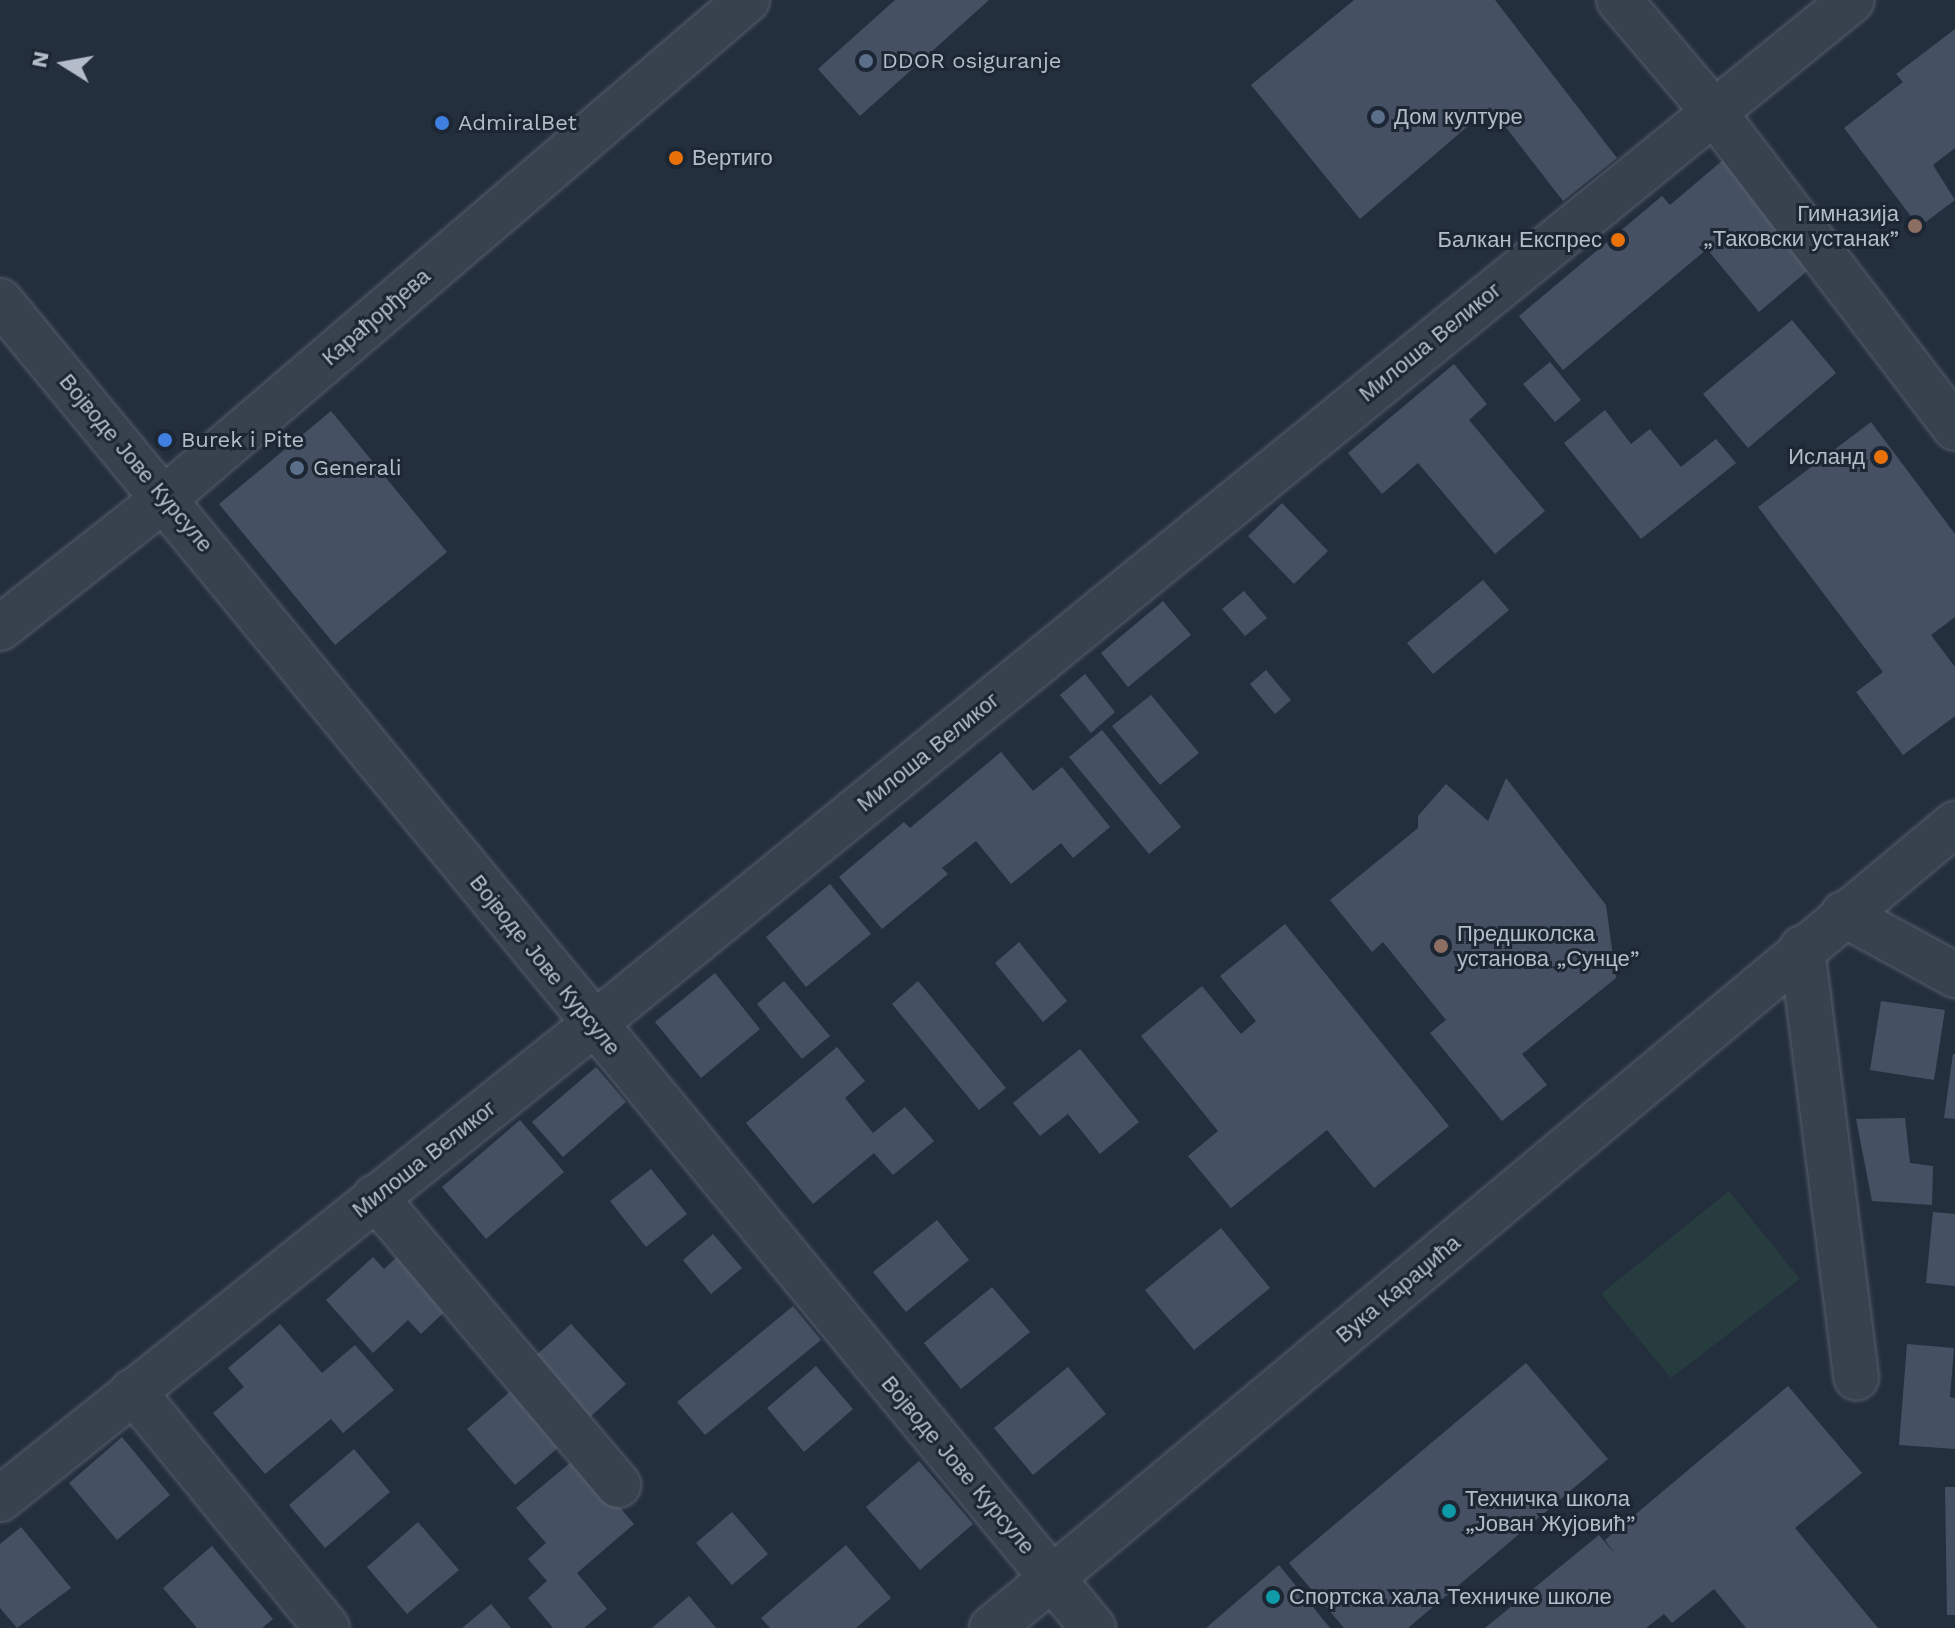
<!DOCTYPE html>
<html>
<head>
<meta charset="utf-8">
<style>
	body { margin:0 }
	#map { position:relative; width:1955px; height:1628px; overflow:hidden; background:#242f3e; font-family:"Work Sans",sans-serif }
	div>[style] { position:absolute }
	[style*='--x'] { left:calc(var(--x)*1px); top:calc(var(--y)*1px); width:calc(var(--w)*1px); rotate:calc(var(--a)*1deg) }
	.green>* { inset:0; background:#263c3f }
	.building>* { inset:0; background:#455162 }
	.roads { filter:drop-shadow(0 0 2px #565f6c) drop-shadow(0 0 2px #565f6c) }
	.minor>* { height:44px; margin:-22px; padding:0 22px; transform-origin:22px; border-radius:22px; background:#38414e }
	.tertiary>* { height:44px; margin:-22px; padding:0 22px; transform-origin:22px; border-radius:22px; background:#38414e }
	.dots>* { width:22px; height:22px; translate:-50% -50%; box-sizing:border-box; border:4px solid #1d2633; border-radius:50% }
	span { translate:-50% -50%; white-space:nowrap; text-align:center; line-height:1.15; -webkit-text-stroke:6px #1d2633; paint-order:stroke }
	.poi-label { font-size:22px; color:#b4bcc9 }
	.left { translate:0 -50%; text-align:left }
	.right { translate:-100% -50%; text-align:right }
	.street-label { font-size:22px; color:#b4bcc9 }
	.north { position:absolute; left:24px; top:24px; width:80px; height:80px; -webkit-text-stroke:6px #1d2633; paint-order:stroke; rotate:281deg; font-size:22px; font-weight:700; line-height:32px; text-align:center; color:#b4bcc9 }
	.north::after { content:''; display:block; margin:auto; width:28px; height:36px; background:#b4bcc9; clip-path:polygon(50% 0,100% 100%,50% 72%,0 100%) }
</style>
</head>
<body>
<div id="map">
	<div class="green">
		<div style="clip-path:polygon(1729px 1191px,1800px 1279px,1671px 1378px,1601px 1294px)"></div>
	</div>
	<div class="building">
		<div style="clip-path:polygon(895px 0,989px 0,860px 116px,818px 69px)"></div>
		<div style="clip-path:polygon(1354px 0,1495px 0,1617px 158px,1563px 201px,1490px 107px,1360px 219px,1251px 85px)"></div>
		<div style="clip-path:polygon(1955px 29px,1955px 148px,1933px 165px,1955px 200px,1919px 227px,1844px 128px,1903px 82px,1896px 74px)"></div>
		<div style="clip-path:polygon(1723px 160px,1812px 267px,1759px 312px,1707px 249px,1563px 370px,1519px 316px,1662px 196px,1670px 205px)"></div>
		<div style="clip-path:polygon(1792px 320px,1836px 373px,1748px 448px,1703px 394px)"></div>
		<div style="clip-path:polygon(1550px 362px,1581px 400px,1555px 422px,1523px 384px)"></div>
		<div style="clip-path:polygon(1454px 364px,1487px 404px,1469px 420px,1545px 511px,1495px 554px,1418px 463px,1382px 494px,1348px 453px)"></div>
		<div style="clip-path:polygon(1605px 410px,1631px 444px,1650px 429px,1681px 467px,1716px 439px,1736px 463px,1641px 539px,1564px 443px)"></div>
		<div style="clip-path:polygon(331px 411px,447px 552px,335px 645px,219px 504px)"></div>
		<div style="clip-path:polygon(1871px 422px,1955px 534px,1955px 617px,1931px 635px,1955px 667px,1955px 716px,1903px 755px,1856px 692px,1883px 672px,1758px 507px)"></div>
		<div style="clip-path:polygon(1282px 503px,1328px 551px,1294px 584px,1248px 536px)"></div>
		<div style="clip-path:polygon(1483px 580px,1509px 610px,1433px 674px,1407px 643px)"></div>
		<div style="clip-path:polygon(1244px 591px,1267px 618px,1245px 636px,1222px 609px)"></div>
		<div style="clip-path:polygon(1163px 601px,1191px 635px,1128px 687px,1101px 653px)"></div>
		<div style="clip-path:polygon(1266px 670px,1291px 700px,1275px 714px,1250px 684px)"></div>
		<div style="clip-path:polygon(1085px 674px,1115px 712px,1091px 733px,1060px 695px)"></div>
		<div style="clip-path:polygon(1151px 695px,1199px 753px,1160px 785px,1112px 726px)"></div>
		<div style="clip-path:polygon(1102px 730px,1181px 827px,1149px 854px,1069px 757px)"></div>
		<div style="clip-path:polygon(1001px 752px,1033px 791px,1062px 767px,1110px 827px,1073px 858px,1061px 843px,1011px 884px,976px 841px,942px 868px,948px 874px,882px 929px,839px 877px,904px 822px,910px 828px)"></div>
		<div style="clip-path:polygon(1506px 778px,1606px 905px,1616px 978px,1522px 1054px,1547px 1085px,1502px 1121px,1430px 1033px,1446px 1020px,1383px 942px,1372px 952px,1330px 900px,1418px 828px,1418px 816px,1446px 784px,1488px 821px)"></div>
		<div style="clip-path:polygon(830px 884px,871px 934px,806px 987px,766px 937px)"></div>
		<div style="clip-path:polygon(1285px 924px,1449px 1126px,1374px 1188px,1327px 1130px,1231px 1208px,1188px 1156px,1218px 1131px,1141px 1036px,1202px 986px,1241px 1034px,1256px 1021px,1220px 976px)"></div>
		<div style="clip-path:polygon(1019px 942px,1067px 1001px,1043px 1022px,995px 963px)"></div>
		<div style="clip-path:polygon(715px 973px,760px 1029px,701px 1078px,655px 1022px)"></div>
		<div style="clip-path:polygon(784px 981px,830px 1036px,802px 1059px,757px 1004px)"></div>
		<div style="clip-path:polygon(918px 981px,1006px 1088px,979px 1110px,892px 1004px)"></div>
		<div style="clip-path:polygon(1881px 1001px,1945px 1010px,1934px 1080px,1870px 1070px)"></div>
		<div style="clip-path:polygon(837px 1047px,865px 1081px,845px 1098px,873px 1133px,905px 1107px,934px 1141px,893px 1175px,874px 1153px,813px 1204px,746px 1123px)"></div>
		<div style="clip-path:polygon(1080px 1049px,1139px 1122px,1100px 1154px,1068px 1114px,1040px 1136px,1013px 1103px)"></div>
		<div style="clip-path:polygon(1953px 1054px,1955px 1054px,1955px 1119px,1944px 1118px)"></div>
		<div style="clip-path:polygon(596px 1067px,626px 1102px,563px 1157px,532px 1122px)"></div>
		<div style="clip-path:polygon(1905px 1118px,1910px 1163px,1933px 1166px,1932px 1205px,1872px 1201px,1856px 1119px)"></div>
		<div style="clip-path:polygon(520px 1120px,564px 1172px,486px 1239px,442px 1187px)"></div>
		<div style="clip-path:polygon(651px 1169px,687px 1214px,646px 1247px,610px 1201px)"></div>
		<div style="clip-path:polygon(1933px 1212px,1955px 1214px,1955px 1286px,1926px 1283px)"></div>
		<div style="clip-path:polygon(937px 1220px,969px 1260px,906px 1312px,873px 1272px)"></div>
		<div style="clip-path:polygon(1221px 1228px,1270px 1288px,1194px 1350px,1145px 1290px)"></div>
		<div style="clip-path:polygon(713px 1234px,742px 1268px,711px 1294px,683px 1260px)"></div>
		<div style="clip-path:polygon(405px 1250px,454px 1303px,421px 1334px,408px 1320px,373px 1353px,326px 1300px,373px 1257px,384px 1269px)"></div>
		<div style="clip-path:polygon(992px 1287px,1030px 1332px,961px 1389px,924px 1343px)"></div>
		<div style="clip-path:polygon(793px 1306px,821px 1340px,705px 1435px,677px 1402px)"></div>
		<div style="clip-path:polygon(280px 1324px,322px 1373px,355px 1345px,394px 1390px,343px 1433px,331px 1419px,265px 1474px,213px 1413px,244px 1387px,228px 1368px)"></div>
		<div style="clip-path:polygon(571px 1324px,626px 1384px,588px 1419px,533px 1358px)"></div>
		<div style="clip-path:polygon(1907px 1344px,1954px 1348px,1950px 1397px,1955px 1398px,1955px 1449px,1899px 1445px)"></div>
		<div style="clip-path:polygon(1526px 1363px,1608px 1459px,1408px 1628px,1344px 1628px,1289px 1563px)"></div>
		<div style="clip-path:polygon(816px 1366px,853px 1409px,804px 1452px,767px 1408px)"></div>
		<div style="clip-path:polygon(1068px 1367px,1106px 1414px,1033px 1475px,994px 1428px)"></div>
		<div style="clip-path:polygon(1788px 1386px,1862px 1473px,1795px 1528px,1878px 1628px,1746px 1628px,1714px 1589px,1672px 1623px,1664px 1614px,1646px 1628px,1485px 1628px,1599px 1535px,1615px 1554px,1605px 1540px)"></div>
		<div style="clip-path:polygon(512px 1390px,560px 1446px,515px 1485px,467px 1429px)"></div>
		<div style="clip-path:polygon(122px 1437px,170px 1495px,117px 1540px,69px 1483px)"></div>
		<div style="clip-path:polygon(354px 1449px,390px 1492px,325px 1548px,289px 1505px)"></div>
		<div style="clip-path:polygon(577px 1457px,634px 1524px,577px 1573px,607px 1609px,584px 1628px,553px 1628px,528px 1598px,547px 1581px,528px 1559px,546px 1543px,516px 1508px)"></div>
		<div style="clip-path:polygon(919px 1461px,973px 1524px,920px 1570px,866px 1507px)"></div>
		<div style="clip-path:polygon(1945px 1487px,1955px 1487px,1955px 1615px,1947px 1615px)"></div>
		<div style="clip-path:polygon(732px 1512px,768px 1554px,732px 1585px,696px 1543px)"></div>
		<div style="clip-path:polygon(418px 1522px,459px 1570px,407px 1614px,367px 1567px)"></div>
		<div style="clip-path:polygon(21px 1527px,71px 1588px,17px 1628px,0 1608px,0 1544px)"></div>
		<div style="clip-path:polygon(846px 1545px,891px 1598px,856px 1628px,770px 1628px,761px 1618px)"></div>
		<div style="clip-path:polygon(212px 1546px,273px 1619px,262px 1628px,197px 1628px,163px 1588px)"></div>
		<div style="clip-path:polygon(1279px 1565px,1330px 1628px,1206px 1628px)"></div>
		<div style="clip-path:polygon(689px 1596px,716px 1628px,652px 1628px)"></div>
		<div style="clip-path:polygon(491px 1604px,511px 1628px,462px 1628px)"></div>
	</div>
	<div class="roads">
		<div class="minor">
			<div style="--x:0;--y:301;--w:1719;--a:50.52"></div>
			<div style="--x:0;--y:628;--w:210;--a:-38.2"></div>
			<div style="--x:165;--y:498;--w:766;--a:-40.55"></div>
			<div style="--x:1843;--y:914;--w:128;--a:28.6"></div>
			<div style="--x:1802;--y:948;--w:433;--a:82.8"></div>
			<div style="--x:375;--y:1197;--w:377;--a:49.8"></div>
			<div style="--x:133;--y:1391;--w:306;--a:50.7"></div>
			<div style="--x:0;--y:1499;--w:759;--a:-38.64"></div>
			<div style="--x:593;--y:1025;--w:1623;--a:-39.15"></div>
		</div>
		<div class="tertiary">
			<div style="--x:1619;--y:0;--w:145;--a:49.7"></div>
			<div style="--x:1713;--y:111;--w:399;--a:52.6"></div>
			<div style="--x:992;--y:1628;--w:1255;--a:-39.86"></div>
		</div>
	</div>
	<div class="dots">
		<div style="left:866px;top:61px;background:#5c6f8a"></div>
		<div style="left:1378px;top:117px;background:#5c6f8a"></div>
		<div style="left:442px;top:123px;background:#3f7fe0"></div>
		<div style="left:676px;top:158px;background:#e8710a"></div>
		<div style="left:1915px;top:226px;background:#8d6e63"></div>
		<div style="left:1618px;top:240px;background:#e8710a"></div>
		<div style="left:165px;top:440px;background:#3f7fe0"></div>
		<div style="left:1881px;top:457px;background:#e8710a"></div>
		<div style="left:297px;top:468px;background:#5c6f8a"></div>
		<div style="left:1441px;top:946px;background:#8d6e63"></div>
		<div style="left:1449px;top:1511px;background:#0f9aa8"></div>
		<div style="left:1273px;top:1597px;background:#0f9aa8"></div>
	</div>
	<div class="poi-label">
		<span class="left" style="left:882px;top:61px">DDOR osiguranje</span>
		<span class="left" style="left:1394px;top:117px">Дом културе</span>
		<span class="left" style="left:458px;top:123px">AdmiralBet</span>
		<span class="left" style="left:692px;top:158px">Вертиго</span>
		<span class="right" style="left:1899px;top:226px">Гимназија<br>„Таковски устанак”</span>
		<span class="right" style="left:1602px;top:240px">Балкан Експрес</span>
		<span class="left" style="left:181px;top:440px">Burek i Pite</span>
		<span class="right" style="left:1865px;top:457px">Исланд</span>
		<span class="left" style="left:313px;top:468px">Generali</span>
		<span class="left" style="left:1457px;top:946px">Предшколска<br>установа „Сунце”</span>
		<span class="left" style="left:1465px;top:1511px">Техничка школа<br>„Јован Жујовић”</span>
		<span class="left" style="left:1289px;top:1597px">Спортска хала Техничке школе</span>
	</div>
	<div class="street-label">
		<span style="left:376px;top:317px;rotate:-41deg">Карађорђева</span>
		<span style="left:1430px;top:342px;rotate:-39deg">Милоша Великог</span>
		<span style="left:136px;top:463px;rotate:50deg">Војводе Јове Курсуле</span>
		<span style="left:928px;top:752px;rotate:-39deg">Милоша Великог</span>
		<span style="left:545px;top:965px;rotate:51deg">Војводе Јове Курсуле</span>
		<span style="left:424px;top:1159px;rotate:-38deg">Милоша Великог</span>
		<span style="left:1398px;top:1289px;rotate:-40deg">Вука Караџића</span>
		<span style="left:958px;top:1465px;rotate:50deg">Војводе Јове Курсуле</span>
	</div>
	<div class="north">N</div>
</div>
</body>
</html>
